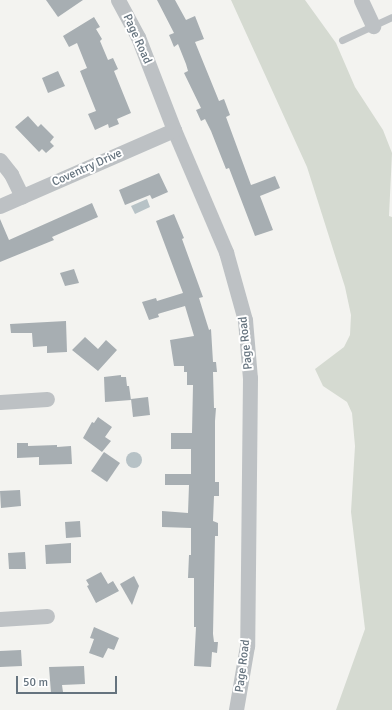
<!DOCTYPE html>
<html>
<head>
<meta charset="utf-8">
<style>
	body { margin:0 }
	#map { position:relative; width:392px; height:710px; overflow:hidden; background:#f3f3f0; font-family:Signika,sans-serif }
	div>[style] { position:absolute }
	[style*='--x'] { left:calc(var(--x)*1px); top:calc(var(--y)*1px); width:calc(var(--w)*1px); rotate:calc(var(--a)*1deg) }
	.green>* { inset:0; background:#d5dad1 }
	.water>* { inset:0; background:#b7c2c6 }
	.round { border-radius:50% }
	.building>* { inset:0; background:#a7aeb2 }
	.service>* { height:7px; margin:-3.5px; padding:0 3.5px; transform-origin:3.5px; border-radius:3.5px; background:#bdc1c4 }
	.minor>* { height:15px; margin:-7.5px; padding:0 7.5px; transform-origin:7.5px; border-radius:7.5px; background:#bdc1c4 }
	span { translate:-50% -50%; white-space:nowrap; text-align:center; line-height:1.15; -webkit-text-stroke:4px #fff; paint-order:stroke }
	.street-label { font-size:12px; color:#65737e }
	.scale { position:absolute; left:16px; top:676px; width:101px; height:18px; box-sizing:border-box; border:2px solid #65737e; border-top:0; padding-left:5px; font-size:12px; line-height:14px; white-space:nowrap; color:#65737e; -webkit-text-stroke:3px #fff; paint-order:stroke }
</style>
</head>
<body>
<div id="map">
	<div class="green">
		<div style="clip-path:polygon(231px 0,305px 0,336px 43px,355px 87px,383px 130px,392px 153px,389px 216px,392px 217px,392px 710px,336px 710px,365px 629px,351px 512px,355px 446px,352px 413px,347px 402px,323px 386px,315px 369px,344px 347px,350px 335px,351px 315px,345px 287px,307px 167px)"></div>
	</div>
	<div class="water">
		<div style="clip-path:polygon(147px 199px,150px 207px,135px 214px,131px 206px)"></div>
		<div class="round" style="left:126px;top:452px;width:16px;height:16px"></div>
	</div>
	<div class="building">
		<div style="clip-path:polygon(46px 0,83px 0,58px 17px)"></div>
		<div style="clip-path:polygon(157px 0,175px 0,186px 20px,195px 16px,204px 39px,195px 42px,219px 101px,224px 99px,230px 115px,226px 117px,251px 185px,275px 176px,280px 188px,260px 196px,273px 230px,255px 236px,229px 168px,226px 169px,211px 131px,205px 119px,201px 121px,196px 110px,201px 108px,184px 73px,188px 71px,186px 64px,178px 44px,174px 47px,169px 35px,174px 33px)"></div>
		<div style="clip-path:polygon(94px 17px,100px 27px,96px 29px,102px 39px,100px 41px,108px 60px,113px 58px,118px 69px,114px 71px,131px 113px,117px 119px,119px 124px,109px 128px,108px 124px,95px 130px,88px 114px,96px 111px,80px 71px,87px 68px,77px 43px,69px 47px,63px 36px)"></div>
		<div style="clip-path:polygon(58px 71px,65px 86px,48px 93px,42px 78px)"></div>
		<div style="clip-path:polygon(28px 116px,38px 127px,41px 124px,54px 137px,50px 142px,54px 146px,46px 153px,42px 149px,39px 152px,15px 127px)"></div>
		<div style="clip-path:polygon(159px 173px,168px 192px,152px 199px,150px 195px,125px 205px,119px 190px)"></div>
		<div style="clip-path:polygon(92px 203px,98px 217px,52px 237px,54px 240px,0 262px,0 219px,9px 240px)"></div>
		<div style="clip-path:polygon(174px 214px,184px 238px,182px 239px,203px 297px,199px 298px,209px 330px,211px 329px,213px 362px,216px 362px,217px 372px,213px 372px,214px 408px,216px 408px,215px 421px,215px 482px,219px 482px,219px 496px,214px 496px,213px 521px,218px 523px,218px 536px,215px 536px,213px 634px,214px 642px,218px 642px,217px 653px,212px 652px,211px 667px,194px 666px,196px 627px,194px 627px,194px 578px,188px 578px,189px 555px,191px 555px,191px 528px,162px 527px,162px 511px,188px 513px,189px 485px,165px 485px,165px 474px,191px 474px,191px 449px,171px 449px,171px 433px,192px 433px,193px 385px,187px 385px,187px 372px,184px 372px,184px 366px,174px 366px,170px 340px,194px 336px,185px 306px,161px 313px,158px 314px,159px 317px,149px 320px,142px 302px,156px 298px,157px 301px,183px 293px,156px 221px)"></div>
		<div style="clip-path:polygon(74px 269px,79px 283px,65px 286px,60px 273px)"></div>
		<div style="clip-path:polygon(66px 321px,67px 352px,47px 353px,47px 346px,33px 347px,32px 333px,11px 333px,10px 324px)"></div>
		<div style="clip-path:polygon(85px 337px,98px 349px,106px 340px,117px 350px,98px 371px,72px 350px)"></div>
		<div style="clip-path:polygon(121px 375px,121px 377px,126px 377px,127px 386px,129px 386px,131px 400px,105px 402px,104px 377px)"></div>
		<div style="clip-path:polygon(148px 397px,150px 415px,133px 417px,131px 399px)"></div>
		<div style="clip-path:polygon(98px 417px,112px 427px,105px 437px,111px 441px,102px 452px,83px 438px,92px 422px,94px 423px)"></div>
		<div style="clip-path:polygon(17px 443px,28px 443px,28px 446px,57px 445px,57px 447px,71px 446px,72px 464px,39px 465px,39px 457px,17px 458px)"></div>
		<div style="clip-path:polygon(104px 452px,120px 463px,107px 482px,91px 471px)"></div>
		<div style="clip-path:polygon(20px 490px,21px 506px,1px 508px,0 491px)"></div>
		<div style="clip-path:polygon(80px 521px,81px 537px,66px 538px,65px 522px)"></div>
		<div style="clip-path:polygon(71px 543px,71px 563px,46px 564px,45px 545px)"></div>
		<div style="clip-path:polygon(25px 552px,26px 569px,9px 569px,8px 553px)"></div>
		<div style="clip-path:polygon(101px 572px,108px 584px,113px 581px,119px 591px,96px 603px,87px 586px,89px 585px,86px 580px)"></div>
		<div style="clip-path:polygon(134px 576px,139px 586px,132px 605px,120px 584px)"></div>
		<div style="clip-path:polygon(94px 627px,119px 638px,114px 650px,108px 648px,103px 658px,89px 653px,94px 639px,90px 638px)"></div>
		<div style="clip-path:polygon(21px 650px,22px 666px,0 667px,0 651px)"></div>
		<div style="clip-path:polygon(84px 666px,85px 684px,62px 685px,63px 692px,51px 693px,49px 667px)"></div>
	</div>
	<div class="service">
		<div style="--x:342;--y:40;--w:55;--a:-24.7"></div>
	</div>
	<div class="minor">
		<div style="--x:118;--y:0;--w:42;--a:61.6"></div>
		<div style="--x:138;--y:37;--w:100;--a:68.8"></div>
		<div style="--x:174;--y:130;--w:133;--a:66.9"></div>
		<div style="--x:226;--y:252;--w:71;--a:74.4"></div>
		<div style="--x:245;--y:320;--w:58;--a:85.1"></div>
		<div style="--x:250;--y:378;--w:268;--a:90.6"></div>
		<div style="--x:247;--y:646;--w:65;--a:99.8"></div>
		<div style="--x:361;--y:0;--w:29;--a:65"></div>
		<div style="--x:0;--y:160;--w:18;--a:52"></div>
		<div style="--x:11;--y:174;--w:25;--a:64"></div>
		<div style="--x:0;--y:206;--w:190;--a:-23.6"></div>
		<div style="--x:0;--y:402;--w:47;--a:-3.7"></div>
		<div style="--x:0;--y:619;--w:47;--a:-3.7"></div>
	</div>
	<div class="street-label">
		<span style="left:137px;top:39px;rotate:66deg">Page Road</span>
		<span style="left:87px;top:168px;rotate:-24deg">Coventry Drive</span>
		<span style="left:246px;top:343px;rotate:-96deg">Page Road</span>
		<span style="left:243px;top:666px;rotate:-83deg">Page Road</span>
	</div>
	<div class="scale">50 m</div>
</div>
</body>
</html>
